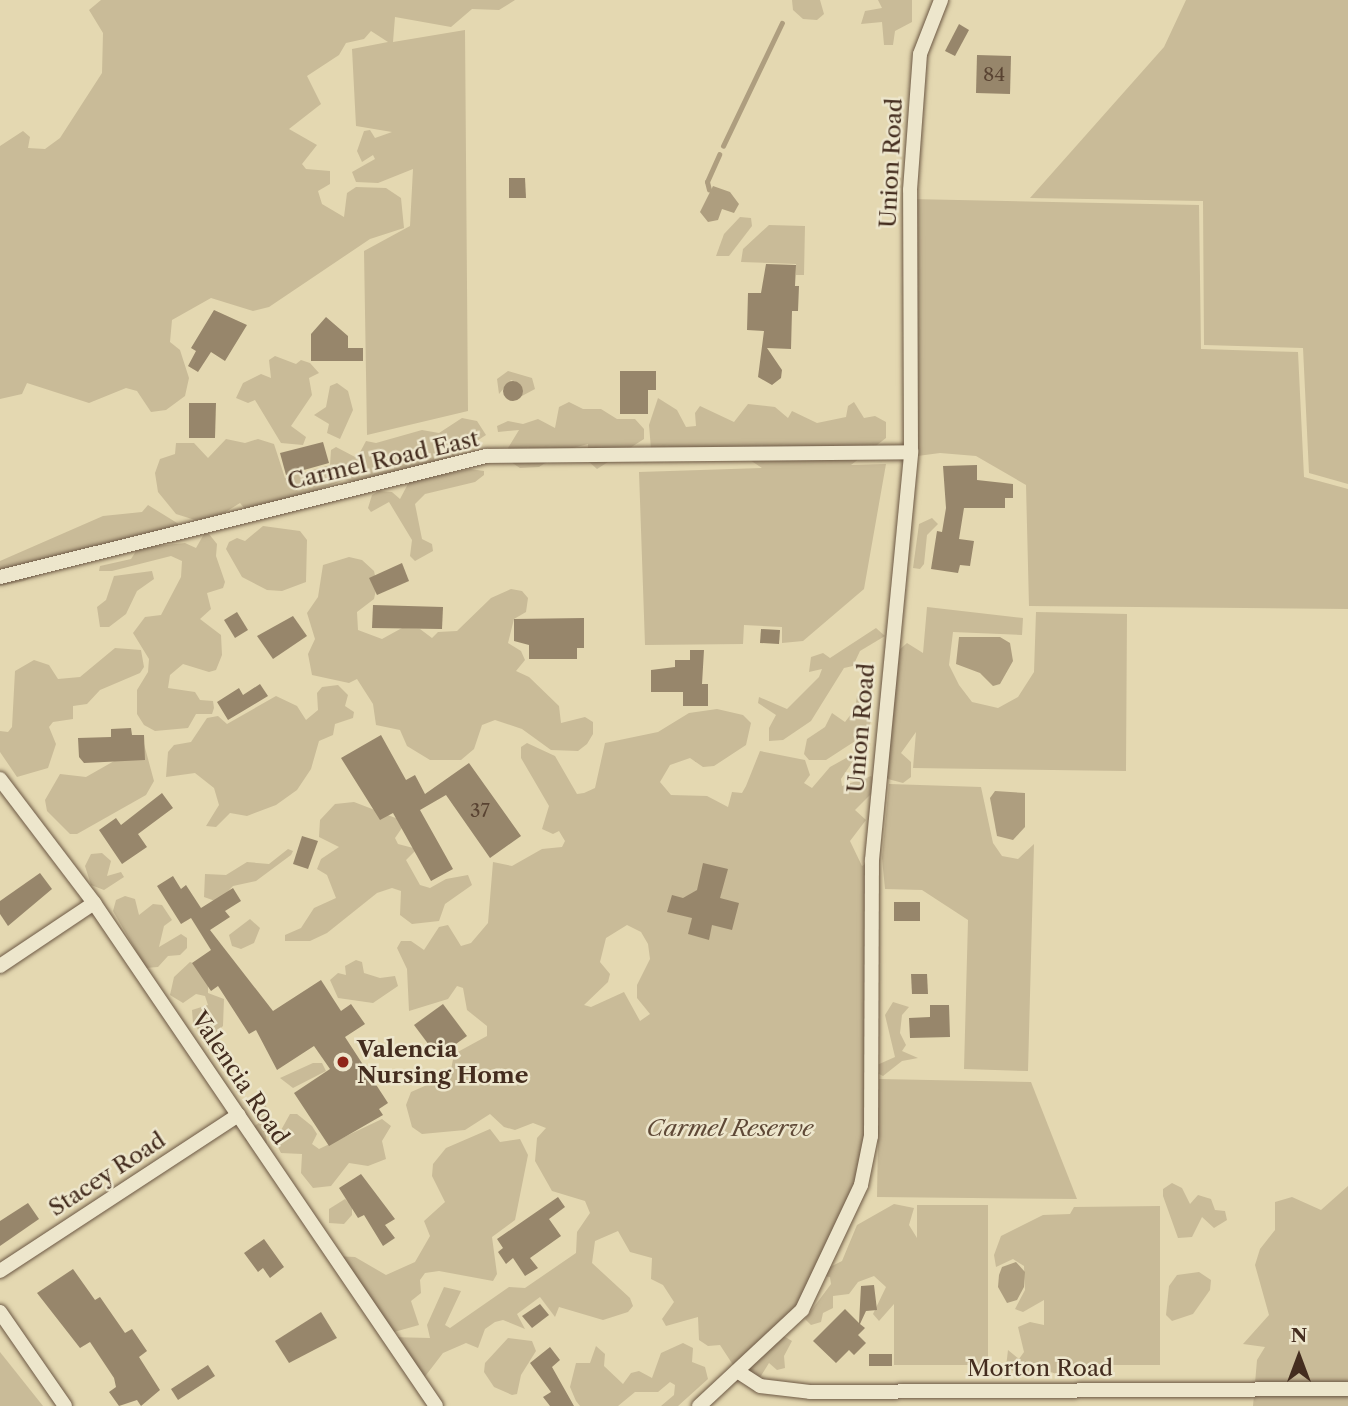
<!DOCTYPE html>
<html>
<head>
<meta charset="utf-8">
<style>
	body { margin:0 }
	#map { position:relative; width:1348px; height:1406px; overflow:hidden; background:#e4d8b1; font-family:"Libre Caslon Text",serif }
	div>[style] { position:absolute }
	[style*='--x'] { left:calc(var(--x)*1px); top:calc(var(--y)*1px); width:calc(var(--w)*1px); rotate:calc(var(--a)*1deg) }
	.green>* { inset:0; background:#c9bb98 }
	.water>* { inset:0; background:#ae9e7f }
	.stream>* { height:4.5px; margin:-2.25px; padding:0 2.25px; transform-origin:2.25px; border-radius:2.25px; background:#ae9e7f }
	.building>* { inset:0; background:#97866b }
	.round { border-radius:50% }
	.roads { filter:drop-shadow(0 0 2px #6c5844) drop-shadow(0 0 2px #6c5844) }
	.street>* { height:14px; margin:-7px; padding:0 7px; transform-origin:7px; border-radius:7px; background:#ede6cc }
	.dots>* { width:19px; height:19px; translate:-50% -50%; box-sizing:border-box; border:4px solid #ede6cc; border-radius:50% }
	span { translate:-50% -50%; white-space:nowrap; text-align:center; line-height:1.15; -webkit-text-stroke:5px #ede6cc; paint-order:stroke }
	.number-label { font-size:19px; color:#594332 }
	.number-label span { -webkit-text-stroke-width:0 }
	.street-label { font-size:23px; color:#442d1f }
	.poi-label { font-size:23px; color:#442d1f; font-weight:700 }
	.left { translate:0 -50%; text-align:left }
	.park-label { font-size:23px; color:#5f4937; font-style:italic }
	.north { position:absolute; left:1264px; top:1322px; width:70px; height:70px; -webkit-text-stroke:5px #ede6cc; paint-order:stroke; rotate:0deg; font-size:19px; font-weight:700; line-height:28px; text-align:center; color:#442d1f }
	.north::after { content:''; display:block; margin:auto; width:24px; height:32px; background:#442d1f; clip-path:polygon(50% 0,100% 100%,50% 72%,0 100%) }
</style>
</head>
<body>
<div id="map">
	<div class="green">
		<div style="clip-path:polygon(101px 0,515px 0,499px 10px,472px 9px,451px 27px,395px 17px,393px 42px,465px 30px,468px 411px,367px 435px,364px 251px,410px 226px,413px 169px,378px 183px,356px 182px,352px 172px,375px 159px,373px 155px,362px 162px,357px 151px,364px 131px,370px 130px,375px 138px,392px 132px,356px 126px,352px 49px,388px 42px,371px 31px,364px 39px,346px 43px,339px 55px,307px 76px,321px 104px,289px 129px,317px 145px,302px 164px,306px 169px,330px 171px,330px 184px,318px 191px,322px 204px,344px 217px,347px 193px,356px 187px,386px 188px,401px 198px,404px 228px,370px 239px,269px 307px,253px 311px,211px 298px,172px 320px,170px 342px,180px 350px,189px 378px,185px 396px,166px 410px,151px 412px,137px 391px,126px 388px,89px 403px,27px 383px,22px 394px,0 399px,0 146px,23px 131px,30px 137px,28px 148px,45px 149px,60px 138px,102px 73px,103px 33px,89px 10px)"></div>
		<div style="clip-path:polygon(792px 0,820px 0,824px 14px,817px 20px,803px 19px,793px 10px)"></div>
		<div style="clip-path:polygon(878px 0,912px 0,912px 22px,895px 31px,893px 45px,884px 45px,882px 22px,861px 24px,865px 11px,882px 8px)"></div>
		<div style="clip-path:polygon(1186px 0,1348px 0,1348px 484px,1309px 473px,1303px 348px,1204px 345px,1203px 201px,1030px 198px,1164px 47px)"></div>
		<div style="clip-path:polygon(910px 199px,1199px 205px,1201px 349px,1298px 352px,1304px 477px,1348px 489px,1348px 609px,1029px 606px,1026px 485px,976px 456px,940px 453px,910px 457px)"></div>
		<div style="clip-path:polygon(740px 217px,751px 218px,752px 226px,729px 256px,716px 256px,724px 234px)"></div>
		<div style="clip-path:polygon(769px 225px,805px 226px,804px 275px,796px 275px,796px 264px,741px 262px,743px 249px)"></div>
		<div style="clip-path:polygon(275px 356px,296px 364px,301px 360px,310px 363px,319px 373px,309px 378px,312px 395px,291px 426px,306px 437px,303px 445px,281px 443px,255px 400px,248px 403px,236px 398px,243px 383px,261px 374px,271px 378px,269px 360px)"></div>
		<div style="clip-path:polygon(508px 371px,532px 378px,535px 389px,520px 397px,520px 384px,511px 380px,499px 394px,497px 379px)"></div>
		<div style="clip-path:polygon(337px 383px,348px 391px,353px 410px,340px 439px,327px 433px,329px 424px,314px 415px,326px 407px,330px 386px)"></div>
		<div style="clip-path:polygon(658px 398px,677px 410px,686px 427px,696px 426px,695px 413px,700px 406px,734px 422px,748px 404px,775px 407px,788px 418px,792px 411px,817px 423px,846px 417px,848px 406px,854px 402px,864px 418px,875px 416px,886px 422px,886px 438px,851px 465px,886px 464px,864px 589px,803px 641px,782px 643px,782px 627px,744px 625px,743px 644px,645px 645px,639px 472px,762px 468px,747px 458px,651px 449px,649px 425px)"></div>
		<div style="clip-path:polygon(569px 402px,583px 409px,601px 409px,617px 419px,635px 419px,644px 429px,644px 439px,597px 469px,588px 461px,588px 444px,565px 450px,539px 467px,520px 468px,511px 462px,508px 448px,519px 430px,498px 432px,497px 426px,508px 421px,523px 424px,538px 419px,555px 428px,559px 407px)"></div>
		<div style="clip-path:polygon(462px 418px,477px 421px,486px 435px,446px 461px,357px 482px,344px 480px,278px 505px,270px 502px,245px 509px,240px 503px,216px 518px,195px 520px,176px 514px,158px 492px,155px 473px,160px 459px,175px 454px,176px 443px,194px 443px,208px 458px,226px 439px,245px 443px,258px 439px,274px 444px,285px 478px,330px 465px,331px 450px,336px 447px,357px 458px,366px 441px,376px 443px,422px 430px,439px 433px)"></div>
		<div style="clip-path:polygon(470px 469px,484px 471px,484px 475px,475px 482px,425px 494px,415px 504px,422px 539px,432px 544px,433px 551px,415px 561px,410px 556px,412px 540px,389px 502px,371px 512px,368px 508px,372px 495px,379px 491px,392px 492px,400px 499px,409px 482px)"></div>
		<div style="clip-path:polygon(148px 505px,182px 526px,130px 537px,24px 581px,0 586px,0 561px,103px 516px,142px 512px)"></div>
		<div style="clip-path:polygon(932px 518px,938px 524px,927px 535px,924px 564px,920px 569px,913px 568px,919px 524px)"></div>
		<div style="clip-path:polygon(263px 526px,300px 531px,307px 540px,306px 582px,282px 591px,267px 590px,242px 577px,226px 549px,229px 542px,237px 538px,245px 541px)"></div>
		<div style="clip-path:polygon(204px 534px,209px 534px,217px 544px,216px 556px,225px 582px,223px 588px,207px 593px,211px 609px,200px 619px,221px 635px,222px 655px,216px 670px,209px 672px,183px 664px,170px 675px,168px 688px,195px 692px,200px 700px,213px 701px,214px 708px,212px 714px,196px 714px,188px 728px,155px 731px,144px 725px,137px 714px,137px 690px,148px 672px,149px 659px,133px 633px,145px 617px,161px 615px,181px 577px,182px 561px,171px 556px,112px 571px,99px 571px,100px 566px,131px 559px,138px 548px,185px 543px,196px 548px)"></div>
		<div style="clip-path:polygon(349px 557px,362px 560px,374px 571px,377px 585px,374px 599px,357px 612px,358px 630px,382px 639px,402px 628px,420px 629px,432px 638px,438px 632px,457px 631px,491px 598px,511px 589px,522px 591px,528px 598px,526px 612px,514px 619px,508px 643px,521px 651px,525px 660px,516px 671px,529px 677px,559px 706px,561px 723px,585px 717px,593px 722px,593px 734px,587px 744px,578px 751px,551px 750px,522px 729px,495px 720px,482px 725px,474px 749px,461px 760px,430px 760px,407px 746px,400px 730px,376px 725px,373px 704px,357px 679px,349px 683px,312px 675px,308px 654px,315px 639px,307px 613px,318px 597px,323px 565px)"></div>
		<div style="clip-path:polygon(152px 571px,154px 579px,137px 591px,126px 614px,109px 627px,100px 627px,97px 607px,106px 600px,114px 576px)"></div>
		<div style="clip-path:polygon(927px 607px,1023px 618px,1022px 635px,953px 632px,949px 665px,959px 685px,972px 702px,998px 708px,1018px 697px,1034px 672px,1036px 612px,1127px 614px,1126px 771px,913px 768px,916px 732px,901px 753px,911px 762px,911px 777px,903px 783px,888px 779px,885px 775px,899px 650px,907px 643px,923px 653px)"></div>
		<div style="clip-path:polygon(876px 628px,885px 636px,860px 651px,853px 666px,844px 668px,811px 721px,783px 740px,769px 741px,769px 728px,776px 715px,758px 703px,759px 697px,787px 709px,819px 677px,822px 669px,809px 672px,811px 657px,823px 653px,830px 658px)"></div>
		<div style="clip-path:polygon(115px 648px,141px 650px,144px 667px,140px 673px,100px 690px,87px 704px,73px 706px,73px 719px,53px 722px,49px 727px,56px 744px,48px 768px,17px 777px,0 752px,0 731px,8px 732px,12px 727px,15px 671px,34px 660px,49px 665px,58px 679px,80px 677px)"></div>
		<div style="clip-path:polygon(338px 685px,348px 695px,345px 706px,354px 712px,353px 718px,335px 724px,333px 735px,319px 741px,311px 769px,297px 790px,276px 805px,247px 816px,230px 813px,216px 827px,206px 826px,219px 805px,214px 788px,195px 773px,166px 777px,168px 752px,174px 745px,191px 742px,207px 718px,218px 716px,227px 724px,276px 696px,297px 706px,306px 720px,318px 710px,317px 693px,322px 687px)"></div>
		<div style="clip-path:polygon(857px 696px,864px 696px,871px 704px,872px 719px,866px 734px,826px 760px,809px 760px,804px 754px,807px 739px,825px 727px,832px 713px,845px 722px,855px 709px)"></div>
		<div style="clip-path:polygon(evenodd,717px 709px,743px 715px,751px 723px,746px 745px,714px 766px,703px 767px,690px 758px,670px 765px,660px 782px,671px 795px,707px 796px,728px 807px,732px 792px,742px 793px,746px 786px,760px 751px,805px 760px,810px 775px,804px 783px,812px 788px,830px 767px,848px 757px,853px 761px,841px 779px,842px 786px,871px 776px,875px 783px,874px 791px,855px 810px,866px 820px,850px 841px,862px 866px,872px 860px,871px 1136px,861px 1185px,782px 1335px,792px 1341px,784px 1356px,785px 1368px,777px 1370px,769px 1363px,759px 1379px,737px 1371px,720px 1345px,708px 1346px,699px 1340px,698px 1317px,666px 1326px,662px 1319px,674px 1302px,663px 1285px,651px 1279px,652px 1258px,630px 1252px,618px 1231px,595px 1241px,592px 1263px,630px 1298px,633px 1306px,628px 1312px,603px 1320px,559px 1307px,555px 1317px,540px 1297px,517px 1314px,525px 1329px,503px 1320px,495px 1322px,485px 1329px,478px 1348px,466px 1343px,443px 1353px,420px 1383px,389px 1337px,430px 1338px,427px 1325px,444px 1287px,461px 1291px,445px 1325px,450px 1328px,509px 1287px,525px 1288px,576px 1253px,577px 1232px,590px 1213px,585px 1201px,552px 1191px,535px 1161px,537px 1138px,546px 1128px,533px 1123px,515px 1130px,504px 1127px,490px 1114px,465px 1130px,422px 1134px,412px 1127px,406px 1105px,411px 1092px,450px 1075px,454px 1054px,487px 1036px,487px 1026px,467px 1010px,463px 988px,457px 986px,448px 999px,409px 1011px,407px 969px,397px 948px,401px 941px,411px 941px,424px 950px,439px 927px,448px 925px,461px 946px,471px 943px,488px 923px,493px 862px,512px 866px,542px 849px,562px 847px,565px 841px,559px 831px,553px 834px,542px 829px,549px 806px,521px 758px,521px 747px,527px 743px,555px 756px,577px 794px,584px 793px,595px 788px,605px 743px,658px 732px,689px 713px,717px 709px,627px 925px,641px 932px,648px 944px,650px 959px,637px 985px,637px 998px,650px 1014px,640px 1021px,624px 992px,591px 1007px,584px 1005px,608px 982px,610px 974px,600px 962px,606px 938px,627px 925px)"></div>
		<div style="clip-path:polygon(144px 744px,154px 781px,146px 795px,77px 834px,70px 834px,47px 811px,45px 800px,60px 774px,86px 777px)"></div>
		<div style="clip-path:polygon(889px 784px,981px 787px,993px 843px,1002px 856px,1018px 859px,1034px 844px,1028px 1071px,964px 1069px,968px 920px,922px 890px,885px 889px,882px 858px)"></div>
		<div style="clip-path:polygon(354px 802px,406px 822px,395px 838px,398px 844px,417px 849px,406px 860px,420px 885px,430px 888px,446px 879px,468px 875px,472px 885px,445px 904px,439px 921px,412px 924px,400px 915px,401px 891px,392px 888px,377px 893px,327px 933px,310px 941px,285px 941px,285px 935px,301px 928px,314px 908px,336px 898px,327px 875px,317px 869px,321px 859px,339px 847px,319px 837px,320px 820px,335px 804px)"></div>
		<div style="clip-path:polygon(288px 849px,293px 851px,291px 855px,256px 881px,233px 886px,218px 902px,204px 897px,205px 874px,226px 875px,247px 862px,269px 864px)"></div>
		<div style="clip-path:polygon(102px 853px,111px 861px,107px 876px,121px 872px,124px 877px,104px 890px,91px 885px,85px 866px,91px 854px)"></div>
		<div style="clip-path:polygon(125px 896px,135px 899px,139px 915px,153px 904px,162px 905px,172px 920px,164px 926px,159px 947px,181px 934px,187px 938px,187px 948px,180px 955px,168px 956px,158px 967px,146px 968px,113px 911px,116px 900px)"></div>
		<div style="clip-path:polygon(250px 919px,260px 928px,254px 943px,241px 949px,232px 946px,229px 935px)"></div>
		<div style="clip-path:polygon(356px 960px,362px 962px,364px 973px,380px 978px,395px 976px,398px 986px,373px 1003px,338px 998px,330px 980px,338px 973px,346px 975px,345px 966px)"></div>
		<div style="clip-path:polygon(190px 962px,196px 964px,208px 983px,208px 993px,224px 999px,223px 1026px,215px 1033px,200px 1032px,193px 1023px,192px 1010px,208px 1005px,205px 996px,196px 994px,183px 1003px,170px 995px,174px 977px)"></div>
		<div style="clip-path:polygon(893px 1002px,909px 1007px,902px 1015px,900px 1033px,906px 1045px,902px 1051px,918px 1058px,902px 1061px,883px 1076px,877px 1073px,877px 1065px,895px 1057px,885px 1015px)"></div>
		<div style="clip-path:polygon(313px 1063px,322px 1063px,326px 1071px,293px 1088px,280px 1078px)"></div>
		<div style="clip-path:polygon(879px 1079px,1031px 1082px,1077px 1199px,877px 1197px)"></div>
		<div style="clip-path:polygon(263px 1097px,272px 1123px,265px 1130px,267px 1143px,257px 1148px,245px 1140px,247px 1131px,262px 1121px,253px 1112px,252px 1099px)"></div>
		<div style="clip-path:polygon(290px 1114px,297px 1114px,312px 1126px,317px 1134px,312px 1144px,319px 1149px,382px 1119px,391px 1126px,382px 1141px,386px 1159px,368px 1166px,349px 1163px,331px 1186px,313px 1188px,301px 1173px,302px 1154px,281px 1153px,275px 1141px)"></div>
		<div style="clip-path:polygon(490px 1129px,500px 1142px,520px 1139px,528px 1155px,515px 1220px,492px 1237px,497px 1274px,493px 1281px,439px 1271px,425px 1273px,420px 1280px,421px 1293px,411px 1301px,419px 1325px,387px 1334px,334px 1256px,355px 1257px,386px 1275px,415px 1262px,430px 1236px,424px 1221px,445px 1202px,432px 1176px,433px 1164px,446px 1148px)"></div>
		<div style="clip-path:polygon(1172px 1183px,1182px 1188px,1190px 1204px,1198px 1195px,1211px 1199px,1215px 1210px,1225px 1211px,1227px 1220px,1214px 1228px,1202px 1217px,1192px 1237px,1178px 1238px,1163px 1196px,1163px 1189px)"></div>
		<div style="clip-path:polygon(1348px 1186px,1348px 1406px,1253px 1406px,1257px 1360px,1265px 1347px,1243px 1344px,1269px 1315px,1255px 1265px,1260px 1249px,1275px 1230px,1275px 1202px,1292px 1197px,1321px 1210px)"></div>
		<div style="clip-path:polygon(345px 1199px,352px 1205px,352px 1215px,344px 1224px,329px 1223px,329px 1209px)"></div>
		<div style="clip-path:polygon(894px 1204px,914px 1208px,909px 1225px,917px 1238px,917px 1205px,988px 1205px,988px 1365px,894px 1365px,894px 1304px,879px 1321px,873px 1314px,886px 1287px,874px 1276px,858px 1282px,849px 1294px,833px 1296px,833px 1308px,823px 1313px,821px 1322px,811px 1325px,805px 1319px,831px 1284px,830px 1277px,824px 1276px,826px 1269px,842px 1261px,857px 1225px)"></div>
		<div style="clip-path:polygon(1160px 1206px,1160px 1365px,1072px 1365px,1062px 1376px,1048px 1371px,1038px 1378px,1031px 1370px,1019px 1374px,1006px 1367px,1008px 1350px,1019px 1359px,1024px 1352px,1018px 1327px,1030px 1322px,1044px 1325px,1044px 1300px,1023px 1312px,1015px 1309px,1025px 1290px,1024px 1266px,1013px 1259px,996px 1267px,994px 1255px,1001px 1236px,1043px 1215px,1070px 1214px,1074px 1207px)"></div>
		<div style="clip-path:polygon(1199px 1272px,1211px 1280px,1210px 1290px,1193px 1314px,1172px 1321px,1166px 1315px,1169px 1286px,1177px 1275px)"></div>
		<div style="clip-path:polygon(508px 1338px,532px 1341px,536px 1351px,521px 1375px,517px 1394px,512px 1395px,494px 1387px,484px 1372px,485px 1363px)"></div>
		<div style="clip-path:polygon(683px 1343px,693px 1348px,692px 1362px,705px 1367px,708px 1379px,678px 1406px,661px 1406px,674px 1395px,675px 1385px,670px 1382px,658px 1392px,635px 1392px,618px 1406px,580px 1406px,576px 1401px,570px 1387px,576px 1363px,590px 1363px,596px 1346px,605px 1354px,604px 1366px,623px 1384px,631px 1373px,639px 1371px,652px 1378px,661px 1353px)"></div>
		<div style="clip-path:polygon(0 1352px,43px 1406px,0 1406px)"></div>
	</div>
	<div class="water">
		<div style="clip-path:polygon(713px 186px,730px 192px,739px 204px,734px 213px,722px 209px,718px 220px,708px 222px,700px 212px)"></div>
		<div style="clip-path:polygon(959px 637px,1000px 637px,1010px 643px,1013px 661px,1000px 684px,993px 686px,980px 673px,956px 664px)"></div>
		<div style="clip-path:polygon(995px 791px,1025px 793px,1025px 827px,1013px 840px,997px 836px,990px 798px)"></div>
		<div style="clip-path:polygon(1016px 1262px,1025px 1272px,1024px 1287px,1017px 1300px,1007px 1303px,998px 1287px,999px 1275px,1002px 1267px)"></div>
	</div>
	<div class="stream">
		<div style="--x:723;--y:146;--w:136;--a:-64.4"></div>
		<div style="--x:709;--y:190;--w:8;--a:-104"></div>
		<div style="--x:707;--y:182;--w:30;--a:-66"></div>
	</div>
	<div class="building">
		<div style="clip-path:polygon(959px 24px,969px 30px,955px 56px,945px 51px)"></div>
		<div style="clip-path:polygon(977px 55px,1011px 56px,1010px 94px,976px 93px)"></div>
		<div style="clip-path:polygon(509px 178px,525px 178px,526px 198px,509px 198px)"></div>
		<div style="clip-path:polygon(766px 264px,796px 265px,795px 286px,799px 286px,798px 311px,792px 311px,791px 349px,767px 348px,782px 370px,781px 378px,772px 385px,758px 377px,764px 331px,747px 330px,748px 293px,761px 293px)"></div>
		<div style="clip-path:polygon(214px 310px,247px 325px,225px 361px,211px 352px,198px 372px,188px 366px,196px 351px,191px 348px)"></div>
		<div style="clip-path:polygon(326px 317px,348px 336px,348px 348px,363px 348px,363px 361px,311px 361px,311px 334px)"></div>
		<div style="clip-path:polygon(620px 371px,656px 371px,656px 390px,648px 390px,648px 414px,620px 414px)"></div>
		<div class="round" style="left:503px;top:381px;width:20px;height:20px"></div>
		<div style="clip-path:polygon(189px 403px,216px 403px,215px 438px,189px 438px)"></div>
		<div style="clip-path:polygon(323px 442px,329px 463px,286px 475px,280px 453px)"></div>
		<div style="clip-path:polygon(977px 465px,977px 480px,1013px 484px,1013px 498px,1005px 498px,1005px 508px,964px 508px,959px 539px,974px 541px,970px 566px,960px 565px,958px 573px,931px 569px,937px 531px,942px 532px,946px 508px,943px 466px)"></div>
		<div style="clip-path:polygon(402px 563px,409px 581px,377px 595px,369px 578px)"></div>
		<div style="clip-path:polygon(373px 605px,443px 607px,442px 629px,372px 628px)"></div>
		<div style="clip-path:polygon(237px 612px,248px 630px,235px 638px,224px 620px)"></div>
		<div style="clip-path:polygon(293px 616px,307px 636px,273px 659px,257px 636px)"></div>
		<div style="clip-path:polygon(584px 618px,584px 648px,577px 648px,577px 659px,529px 659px,529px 645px,514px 641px,514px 619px)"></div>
		<div style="clip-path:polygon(761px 629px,780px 630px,779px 644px,760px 643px)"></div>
		<div style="clip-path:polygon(690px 650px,704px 650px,702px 684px,708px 684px,708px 706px,683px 706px,683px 692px,651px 692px,651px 670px,675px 667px,675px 660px,690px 660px)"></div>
		<div style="clip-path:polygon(260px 684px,268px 696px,228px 720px,217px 702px,239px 688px,243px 695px)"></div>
		<div style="clip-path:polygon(131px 728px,132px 735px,144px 735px,145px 760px,84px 763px,79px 757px,78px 738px,111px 737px,111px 729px)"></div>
		<div style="clip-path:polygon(381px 735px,406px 780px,415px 775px,425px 794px,469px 763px,521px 836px,490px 858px,446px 795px,420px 810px,453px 869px,431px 881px,393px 813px,380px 820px,341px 758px)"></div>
		<div style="clip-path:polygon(162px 793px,173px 808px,138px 834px,147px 847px,122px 864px,99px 830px,116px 818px,121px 825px)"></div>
		<div style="clip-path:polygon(302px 836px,318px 841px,308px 869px,293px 864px)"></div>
		<div style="clip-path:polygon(703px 863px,728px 869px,720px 898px,739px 903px,732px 930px,712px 925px,709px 940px,688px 934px,692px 918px,667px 912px,672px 895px,683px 898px,697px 890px)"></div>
		<div style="clip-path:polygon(40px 873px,52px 889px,8px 926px,0 914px,0 901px)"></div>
		<div style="clip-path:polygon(173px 876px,181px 889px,186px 885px,201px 908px,233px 888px,241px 901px,225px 911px,230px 917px,210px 930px,273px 1011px,321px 980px,341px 1011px,351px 1004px,365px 1024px,345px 1037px,388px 1103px,379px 1109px,383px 1115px,329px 1146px,294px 1093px,330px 1069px,314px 1046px,277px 1070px,256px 1030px,249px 1034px,218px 986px,211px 991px,192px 963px,211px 950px,191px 918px,181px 924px,157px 886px)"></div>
		<div style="clip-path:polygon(894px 902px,920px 902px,920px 921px,894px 921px)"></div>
		<div style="clip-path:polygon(911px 974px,927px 974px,928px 994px,912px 994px)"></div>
		<div style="clip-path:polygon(443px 1004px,467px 1036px,438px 1057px,414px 1025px)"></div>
		<div style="clip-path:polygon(930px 1005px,949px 1005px,950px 1037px,910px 1038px,909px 1018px,930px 1017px)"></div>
		<div style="clip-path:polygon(361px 1174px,395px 1219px,385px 1225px,395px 1238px,383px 1246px,364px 1215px,358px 1218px,339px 1188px)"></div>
		<div style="clip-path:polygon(558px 1197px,565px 1207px,549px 1219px,561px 1236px,530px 1258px,538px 1268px,525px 1276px,513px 1258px,506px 1264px,498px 1252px,503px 1248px,497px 1239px)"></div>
		<div style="clip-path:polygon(28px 1203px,39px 1219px,0 1246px,0 1221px)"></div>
		<div style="clip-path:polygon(264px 1239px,284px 1267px,270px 1278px,263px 1268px,258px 1272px,244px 1253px)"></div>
		<div style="clip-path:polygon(73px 1269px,95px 1300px,100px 1297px,125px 1333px,132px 1329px,147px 1351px,139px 1357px,160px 1390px,141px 1406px,137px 1400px,119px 1406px,109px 1392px,116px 1387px,114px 1378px,90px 1342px,80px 1348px,37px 1293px)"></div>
		<div style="clip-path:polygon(874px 1285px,877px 1310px,866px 1311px,860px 1324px,865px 1328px,858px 1335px,866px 1343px,854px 1355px,849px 1350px,836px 1363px,813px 1341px,845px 1309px,859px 1323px,861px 1286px)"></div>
		<div style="clip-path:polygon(540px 1304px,549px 1315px,532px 1328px,522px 1316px)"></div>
		<div style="clip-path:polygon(321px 1312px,337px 1338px,289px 1363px,275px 1341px)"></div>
		<div style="clip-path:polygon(550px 1347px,560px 1360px,552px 1367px,574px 1406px,550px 1406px,543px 1397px,551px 1392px,530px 1363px)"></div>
		<div style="clip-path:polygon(869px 1354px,892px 1354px,892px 1366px,869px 1366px)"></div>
		<div style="clip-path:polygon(208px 1365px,215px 1376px,178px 1400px,171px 1389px)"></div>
	</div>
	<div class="roads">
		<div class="street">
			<div style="--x:0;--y:577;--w:501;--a:-13.98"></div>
			<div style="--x:486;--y:456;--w:425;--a:-0.5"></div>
			<div style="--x:0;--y:779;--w:156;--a:52.8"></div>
			<div style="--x:94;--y:903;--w:608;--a:55.79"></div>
			<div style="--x:0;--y:966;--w:113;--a:-33.8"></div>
			<div style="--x:0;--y:1271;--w:285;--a:-33.2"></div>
			<div style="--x:0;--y:1312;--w:114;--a:55.3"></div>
			<div style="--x:737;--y:1371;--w:27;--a:33"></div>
			<div style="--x:760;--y:1386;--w:50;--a:6.8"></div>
			<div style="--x:810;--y:1392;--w:538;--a:-0.32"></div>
			<div style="--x:699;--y:1406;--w:141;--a:-43"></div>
			<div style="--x:802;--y:1310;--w:138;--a:-64.7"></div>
			<div style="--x:861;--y:1185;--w:50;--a:-78.5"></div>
			<div style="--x:871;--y:1136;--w:276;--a:-89.8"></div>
			<div style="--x:872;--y:860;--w:410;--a:-84.5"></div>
			<div style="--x:911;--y:452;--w:262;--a:-90.2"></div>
			<div style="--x:910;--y:190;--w:136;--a:-85.8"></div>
			<div style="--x:920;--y:54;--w:58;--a:-68.7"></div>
		</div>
	</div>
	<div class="dots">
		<div style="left:343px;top:1062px;background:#8f2418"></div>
	</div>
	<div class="number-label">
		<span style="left:994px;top:75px">84</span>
		<span style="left:480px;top:811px">37</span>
	</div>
	<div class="street-label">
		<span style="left:891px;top:163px;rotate:-87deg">Union Road</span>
		<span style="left:383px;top:460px;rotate:-13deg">Carmel Road East</span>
		<span style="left:861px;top:728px;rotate:-85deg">Union Road</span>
		<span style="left:240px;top:1078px;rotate:56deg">Valencia Road</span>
		<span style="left:107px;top:1174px;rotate:-33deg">Stacey Road</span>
		<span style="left:1040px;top:1368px">Morton Road</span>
	</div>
	<div class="poi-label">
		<span class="left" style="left:357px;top:1062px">Valencia<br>Nursing Home</span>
	</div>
	<div class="park-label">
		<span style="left:730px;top:1128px">Carmel Reserve</span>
	</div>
	<div class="north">N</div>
</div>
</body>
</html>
